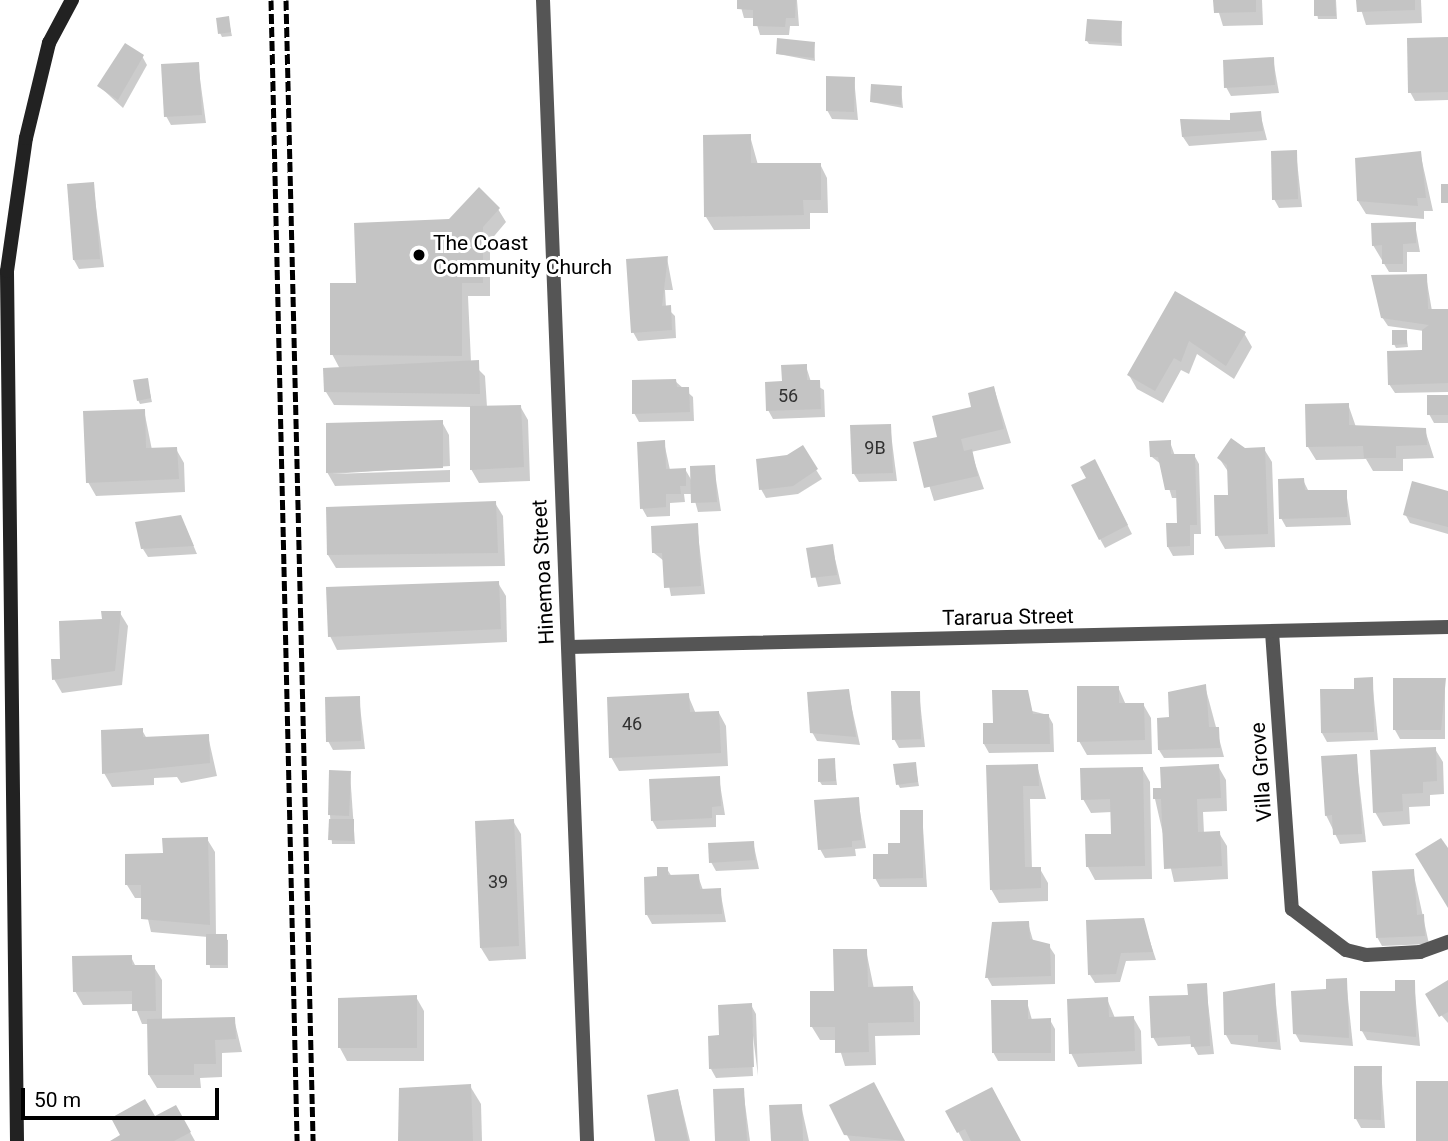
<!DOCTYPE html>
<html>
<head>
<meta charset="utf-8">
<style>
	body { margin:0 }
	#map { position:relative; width:1448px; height:1141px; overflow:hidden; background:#fff; font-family:Roboto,sans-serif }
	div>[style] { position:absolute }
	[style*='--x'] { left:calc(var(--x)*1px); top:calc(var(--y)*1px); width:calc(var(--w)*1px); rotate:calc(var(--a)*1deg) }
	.shadow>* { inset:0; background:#0003 }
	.building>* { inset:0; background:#c4c4c4 }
	.minor>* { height:14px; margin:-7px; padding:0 7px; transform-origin:7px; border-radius:7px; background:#555 }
	.secondary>* { height:14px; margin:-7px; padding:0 7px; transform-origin:7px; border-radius:7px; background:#222 }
	.rail>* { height:5px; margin-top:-2.5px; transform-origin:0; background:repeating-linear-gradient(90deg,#000 0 10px,transparent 0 13.5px) }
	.dots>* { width:19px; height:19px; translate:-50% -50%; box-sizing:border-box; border:4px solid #fff; border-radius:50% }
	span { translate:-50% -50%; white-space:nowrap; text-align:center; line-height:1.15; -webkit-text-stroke:6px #fff; paint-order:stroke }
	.number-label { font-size:18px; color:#313131 }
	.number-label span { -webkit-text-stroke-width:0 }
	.poi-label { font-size:21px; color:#000 }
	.left { translate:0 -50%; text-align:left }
	.street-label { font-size:21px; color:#000 }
	.scale { position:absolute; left:21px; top:1088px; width:198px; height:32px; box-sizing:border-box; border:4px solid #000; border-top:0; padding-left:9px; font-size:21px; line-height:24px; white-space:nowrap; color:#000; -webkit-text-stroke:5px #fff; paint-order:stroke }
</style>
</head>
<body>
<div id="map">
	<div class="shadow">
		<div style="clip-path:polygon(739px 0,797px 0,799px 26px,790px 26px,789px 35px,760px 35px,755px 18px,744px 18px)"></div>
		<div style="clip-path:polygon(1215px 0,1262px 0,1263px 25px,1223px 26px)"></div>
		<div style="clip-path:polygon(1315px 0,1336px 0,1337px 19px,1318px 19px)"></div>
		<div style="clip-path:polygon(1358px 0,1421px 0,1422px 23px,1366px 25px)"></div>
		<div style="clip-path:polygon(228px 18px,232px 36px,222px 37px,220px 33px)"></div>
		<div style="clip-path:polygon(1121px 22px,1122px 46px,1089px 44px,1087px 41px)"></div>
		<div style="clip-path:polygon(1448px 39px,1448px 100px,1415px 101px,1410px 92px)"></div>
		<div style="clip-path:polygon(814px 43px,815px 61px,778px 54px)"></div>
		<div style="clip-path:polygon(142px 56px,147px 65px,123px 108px,99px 86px)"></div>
		<div style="clip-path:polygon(1273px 59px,1279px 93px,1231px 96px,1226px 87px)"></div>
		<div style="clip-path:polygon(198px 64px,206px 123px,171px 125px,166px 116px)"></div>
		<div style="clip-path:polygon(854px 78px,858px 120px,832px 119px,827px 110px)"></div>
		<div style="clip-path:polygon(901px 88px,903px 108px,871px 102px)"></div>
		<div style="clip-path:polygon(1260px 113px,1267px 140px,1189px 146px,1183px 137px,1182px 121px,1232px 122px)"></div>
		<div style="clip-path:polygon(750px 136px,758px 165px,820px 164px,827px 178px,828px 213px,810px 213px,810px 229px,714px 230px,706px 217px)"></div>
		<div style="clip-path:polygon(1296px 152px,1302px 207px,1279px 208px,1274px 199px)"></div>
		<div style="clip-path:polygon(1420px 152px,1433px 211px,1424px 211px,1424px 219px,1366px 214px,1358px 201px)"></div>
		<div style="clip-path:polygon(93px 184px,104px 267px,79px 269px,74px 260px)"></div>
		<div style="clip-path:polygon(498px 209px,506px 222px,490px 241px,490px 296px,468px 296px,471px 362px,485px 376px,487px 407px,520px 406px,528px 420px,530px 481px,479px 483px,471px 469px,472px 407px,334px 405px,326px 392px,340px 369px,332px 354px,359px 285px,450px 221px)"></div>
		<div style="clip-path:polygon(1415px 224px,1420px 252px,1407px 252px,1407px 272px,1389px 272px,1373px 245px)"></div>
		<div style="clip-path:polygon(667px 258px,673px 290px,665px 290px,666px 307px,675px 316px,676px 338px,638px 341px,633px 332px)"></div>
		<div style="clip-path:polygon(1426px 276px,1432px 311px,1448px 310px,1448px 392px,1395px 393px,1389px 384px,1424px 352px,1424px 331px,1388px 326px,1382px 317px)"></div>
		<div style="clip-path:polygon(1176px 294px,1244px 333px,1252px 347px,1234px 379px,1197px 354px,1189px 374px,1181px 370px,1163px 403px,1137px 389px,1129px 375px)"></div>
		<div style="clip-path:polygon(1406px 332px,1408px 347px,1396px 348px,1394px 344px)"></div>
		<div style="clip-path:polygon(806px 366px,811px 382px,824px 390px,825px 417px,773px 419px,768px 410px,784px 383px)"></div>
		<div style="clip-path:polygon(147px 380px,152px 402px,140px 404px,138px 400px)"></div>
		<div style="clip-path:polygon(675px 381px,693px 397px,694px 421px,639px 422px,634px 413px)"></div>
		<div style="clip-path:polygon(994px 388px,1011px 443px,971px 452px,984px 489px,934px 501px,916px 443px,939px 439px)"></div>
		<div style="clip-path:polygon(1448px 397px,1448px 423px,1434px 423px,1429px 414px)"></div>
		<div style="clip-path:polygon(1348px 404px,1356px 427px,1425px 430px,1434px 458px,1403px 459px,1403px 471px,1373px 471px,1366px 459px,1316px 460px,1308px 447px)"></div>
		<div style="clip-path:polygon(144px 410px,152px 450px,176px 449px,184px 463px,185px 492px,96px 496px,88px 482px)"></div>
		<div style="clip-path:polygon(442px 422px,449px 435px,450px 466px,332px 474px,450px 470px,450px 482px,335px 486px,327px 472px)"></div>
		<div style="clip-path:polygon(890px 426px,897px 481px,859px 482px,854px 474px)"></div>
		<div style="clip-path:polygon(664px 442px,670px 470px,685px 469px,693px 483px,714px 467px,721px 511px,698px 512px,693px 494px,684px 494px,685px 502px,670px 503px,670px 516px,647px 517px,642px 508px)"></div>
		<div style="clip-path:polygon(1170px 442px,1175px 456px,1194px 455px,1199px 464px,1201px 534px,1194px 534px,1194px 555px,1173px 556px,1168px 547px,1178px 524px,1178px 498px,1172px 498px,1162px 465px,1152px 457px)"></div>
		<div style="clip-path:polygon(802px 448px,822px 479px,798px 494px,766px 498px,761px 489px)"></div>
		<div style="clip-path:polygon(1244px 449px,1264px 449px,1272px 462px,1275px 547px,1225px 549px,1217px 535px,1230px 496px,1229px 473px,1219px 458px)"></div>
		<div style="clip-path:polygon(1100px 470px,1132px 534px,1105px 548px,1100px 539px)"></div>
		<div style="clip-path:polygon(1303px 480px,1309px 492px,1346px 491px,1351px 525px,1286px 527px,1281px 518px)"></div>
		<div style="clip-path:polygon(1448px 493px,1448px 534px,1410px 523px,1405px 514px)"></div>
		<div style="clip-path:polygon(495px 503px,503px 516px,505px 566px,336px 568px,328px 555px)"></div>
		<div style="clip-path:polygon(697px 525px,705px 594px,671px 596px,664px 561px,654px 553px)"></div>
		<div style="clip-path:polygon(185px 526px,197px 554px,148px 557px,143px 549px)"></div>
		<div style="clip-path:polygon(832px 546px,841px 584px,818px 587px,808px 549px)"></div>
		<div style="clip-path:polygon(498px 583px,506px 596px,507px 642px,337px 650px,330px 636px)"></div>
		<div style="clip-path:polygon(120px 613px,128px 626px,122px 685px,62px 693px,54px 679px,62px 661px)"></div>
		<div style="clip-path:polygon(1372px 679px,1378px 740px,1327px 742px,1322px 733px)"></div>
		<div style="clip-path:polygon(1445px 680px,1445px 739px,1400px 739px,1395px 730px)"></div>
		<div style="clip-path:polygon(1205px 686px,1224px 757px,1164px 758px,1159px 750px,1170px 719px)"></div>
		<div style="clip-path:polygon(1118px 687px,1126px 705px,1143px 704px,1151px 718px,1152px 754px,1087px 755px,1079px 741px)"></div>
		<div style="clip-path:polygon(848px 691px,860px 745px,817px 741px,812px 732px)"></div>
		<div style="clip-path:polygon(1027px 692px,1032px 711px,1048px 715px,1053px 724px,1054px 752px,989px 753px,984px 744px,995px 724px)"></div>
		<div style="clip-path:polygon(919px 693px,925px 747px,899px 748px,894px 739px)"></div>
		<div style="clip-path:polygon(688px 695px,696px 714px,719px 713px,726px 726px,728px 766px,619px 771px,611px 757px)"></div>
		<div style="clip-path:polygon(359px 698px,365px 749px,333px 750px,328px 741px)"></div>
		<div style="clip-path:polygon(142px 730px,147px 739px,208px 736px,217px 776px,181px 783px,177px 777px,154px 778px,154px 785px,112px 787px,104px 773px)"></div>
		<div style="clip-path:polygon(1435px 749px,1443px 762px,1444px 794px,1430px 795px,1430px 806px,1409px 807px,1410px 824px,1383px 826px,1375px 812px)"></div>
		<div style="clip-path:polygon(1356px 755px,1366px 842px,1340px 844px,1326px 815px)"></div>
		<div style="clip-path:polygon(834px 760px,837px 785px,822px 785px,820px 782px)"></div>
		<div style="clip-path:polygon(915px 764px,919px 786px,900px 788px,898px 784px)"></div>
		<div style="clip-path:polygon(1037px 765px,1046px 799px,1030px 799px,1032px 869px,1040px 869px,1048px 883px,1048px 901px,999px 903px,991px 889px,988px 767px)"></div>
		<div style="clip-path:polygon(1218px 766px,1226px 780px,1227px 811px,1203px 812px,1204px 833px,1219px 833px,1227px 846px,1228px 879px,1174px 882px,1155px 799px)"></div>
		<div style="clip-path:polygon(1142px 768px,1150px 782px,1152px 879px,1095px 880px,1088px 867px,1113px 836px,1112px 812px,1091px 813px,1083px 799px)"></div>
		<div style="clip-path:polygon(350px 773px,355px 844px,332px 844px,330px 815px)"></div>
		<div style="clip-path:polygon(719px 778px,725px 815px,716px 815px,716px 827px,657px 829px,652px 820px)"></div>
		<div style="clip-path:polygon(858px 799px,866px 848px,855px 849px,856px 856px,825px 858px,820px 849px)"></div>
		<div style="clip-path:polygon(922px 812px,927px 887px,880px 887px,875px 878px)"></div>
		<div style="clip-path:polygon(513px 821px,521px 834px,526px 959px,489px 961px,481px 948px)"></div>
		<div style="clip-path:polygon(207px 839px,215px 852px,216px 936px,228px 940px,228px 968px,210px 968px,208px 937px,151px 932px,143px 898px,135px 898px,127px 885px,164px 855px)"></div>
		<div style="clip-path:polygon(753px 842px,759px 869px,716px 871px,711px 862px)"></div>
		<div style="clip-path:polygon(667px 869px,672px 877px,698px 876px,703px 890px,720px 890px,726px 922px,652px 924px,647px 915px)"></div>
		<div style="clip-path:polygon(1413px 871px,1429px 944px,1382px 946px,1377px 937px)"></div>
		<div style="clip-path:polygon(1143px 920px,1156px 960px,1126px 961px,1120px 982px,1095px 983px,1090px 975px)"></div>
		<div style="clip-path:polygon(1028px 923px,1034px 944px,1049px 946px,1055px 955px,1055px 984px,992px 986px,987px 977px)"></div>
		<div style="clip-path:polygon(866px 950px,874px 989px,912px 988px,920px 1002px,920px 1035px,875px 1036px,876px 1065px,845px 1066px,837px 1040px,820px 1040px,812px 1027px)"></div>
		<div style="clip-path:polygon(131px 957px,136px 967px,154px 967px,162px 980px,162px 1020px,234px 1019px,242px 1052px,222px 1053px,222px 1077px,200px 1078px,201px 1088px,157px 1088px,149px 1075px,149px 1024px,142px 1024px,134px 1004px,83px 1005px,75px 991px)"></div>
		<div style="clip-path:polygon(1346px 980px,1353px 1046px,1300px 1042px,1295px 1033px,1328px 991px)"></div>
		<div style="clip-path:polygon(1414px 982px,1420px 1046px,1367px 1040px,1362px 1031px)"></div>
		<div style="clip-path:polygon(1448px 982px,1448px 1023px,1435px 1008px)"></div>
		<div style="clip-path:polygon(1206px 985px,1214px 1054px,1198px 1055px,1192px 1044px,1158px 1046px,1153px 1037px)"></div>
		<div style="clip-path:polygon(1274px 985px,1281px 1050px,1231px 1044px,1226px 1035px)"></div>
		<div style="clip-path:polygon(416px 997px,424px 1011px,424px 1061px,347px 1061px,340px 1048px)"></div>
		<div style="clip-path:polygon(1107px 999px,1115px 1018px,1133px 1017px,1141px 1031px,1142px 1064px,1078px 1067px,1071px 1053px)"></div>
		<div style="clip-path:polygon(1027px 1002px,1032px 1020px,1050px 1020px,1055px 1029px,1055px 1061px,998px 1061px,993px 1052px)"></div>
		<div style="clip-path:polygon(751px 1005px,756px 1014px,758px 1076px,750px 1012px,753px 1076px,716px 1078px,711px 1069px)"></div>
		<div style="clip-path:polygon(1381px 1068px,1385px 1128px,1361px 1128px,1356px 1119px)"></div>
		<div style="clip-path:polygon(470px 1086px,481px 1104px,482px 1141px,400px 1141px)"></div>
		<div style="clip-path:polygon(743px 1089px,750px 1141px,717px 1141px)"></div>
		<div style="clip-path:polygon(678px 1091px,690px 1141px,657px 1141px)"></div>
		<div style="clip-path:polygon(881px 1098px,904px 1141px,850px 1141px,832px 1106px)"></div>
		<div style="clip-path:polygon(801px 1105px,809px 1141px,772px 1141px)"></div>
		<div style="clip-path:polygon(176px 1107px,195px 1141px,114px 1141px,155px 1118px)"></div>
		<div style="clip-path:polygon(948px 1112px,1019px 1141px,963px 1141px)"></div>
	</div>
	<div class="building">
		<div style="clip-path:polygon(737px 0,796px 0,795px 18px,786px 18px,785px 27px,753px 26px,753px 10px,737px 9px)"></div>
		<div style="clip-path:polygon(1213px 0,1256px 0,1256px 12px,1214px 13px)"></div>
		<div style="clip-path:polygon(1314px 0,1335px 0,1336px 16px,1314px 16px)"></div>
		<div style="clip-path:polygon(1356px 0,1415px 0,1415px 10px,1357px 12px)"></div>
		<div style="clip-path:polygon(229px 16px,231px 32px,218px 34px,216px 18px)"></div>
		<div style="clip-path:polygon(1087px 19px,1122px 21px,1121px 43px,1085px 41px)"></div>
		<div style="clip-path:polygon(1448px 37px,1448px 92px,1408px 93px,1407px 38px)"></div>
		<div style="clip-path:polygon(777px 38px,815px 42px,814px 58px,776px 54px)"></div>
		<div style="clip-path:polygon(125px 43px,144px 55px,118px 100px,97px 86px)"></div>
		<div style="clip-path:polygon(1274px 57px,1275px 85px,1224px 88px,1223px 60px)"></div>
		<div style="clip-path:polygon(199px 62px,202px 115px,164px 117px,161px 64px)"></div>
		<div style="clip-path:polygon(826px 76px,855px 77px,854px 112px,826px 111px)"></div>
		<div style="clip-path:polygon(871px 84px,902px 86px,901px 105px,870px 102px)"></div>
		<div style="clip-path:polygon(1261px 111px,1263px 131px,1182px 137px,1180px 119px,1230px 120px,1230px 113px)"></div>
		<div style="clip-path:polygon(751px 134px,751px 163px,821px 163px,821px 200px,803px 200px,804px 215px,704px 217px,703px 135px)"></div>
		<div style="clip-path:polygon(1297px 150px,1298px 199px,1272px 200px,1271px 151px)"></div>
		<div style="clip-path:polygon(1421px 151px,1426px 198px,1417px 198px,1418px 206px,1357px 201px,1355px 158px)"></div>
		<div style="clip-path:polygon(94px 182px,100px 259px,73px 260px,67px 184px)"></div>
		<div style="clip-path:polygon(1441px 184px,1448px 184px,1448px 203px,1441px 203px)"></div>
		<div style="clip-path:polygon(479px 187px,500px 208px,483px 227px,483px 283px,462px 283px,462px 356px,330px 355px,330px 283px,356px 283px,354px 223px,449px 219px)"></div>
		<div style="clip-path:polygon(1416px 222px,1416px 243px,1403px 244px,1403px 264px,1382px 264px,1382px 245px,1372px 246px,1371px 223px)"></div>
		<div style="clip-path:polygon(668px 256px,662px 306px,671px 305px,672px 330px,631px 333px,626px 259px)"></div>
		<div style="clip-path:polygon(1427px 274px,1428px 309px,1448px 309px,1448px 383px,1388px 385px,1387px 351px,1422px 350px,1422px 330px,1429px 325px,1381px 318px,1371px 275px)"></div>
		<div style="clip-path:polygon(1175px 291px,1246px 332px,1226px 366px,1189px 341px,1181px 362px,1174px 358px,1155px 391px,1127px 375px)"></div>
		<div style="clip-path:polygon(1392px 330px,1407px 330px,1407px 344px,1392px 345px)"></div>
		<div style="clip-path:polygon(479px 360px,480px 394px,324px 392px,323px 368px)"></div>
		<div style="clip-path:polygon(807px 364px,807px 380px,820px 380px,821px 409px,766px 411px,765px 382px,782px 381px,781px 365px)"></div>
		<div style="clip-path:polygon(148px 378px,151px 398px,137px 401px,133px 380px)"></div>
		<div style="clip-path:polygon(676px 379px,677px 387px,689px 387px,690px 412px,632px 414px,632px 380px)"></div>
		<div style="clip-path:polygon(994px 386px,1004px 429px,961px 439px,964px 451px,972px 449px,978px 476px,924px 488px,913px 442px,937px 437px,932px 416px,971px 407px,968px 393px)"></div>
		<div style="clip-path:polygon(1427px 395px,1448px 395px,1448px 415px,1427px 415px)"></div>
		<div style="clip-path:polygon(1349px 403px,1349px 425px,1426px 428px,1427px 445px,1396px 446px,1396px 458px,1364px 458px,1363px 446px,1306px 447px,1305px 404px)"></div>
		<div style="clip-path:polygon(521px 405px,524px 467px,470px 470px,470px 406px)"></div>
		<div style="clip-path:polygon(145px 409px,146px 448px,177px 447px,179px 479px,86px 483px,83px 411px)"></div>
		<div style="clip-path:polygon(443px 420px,443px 468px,326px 473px,326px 423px)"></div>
		<div style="clip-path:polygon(891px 424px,893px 473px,852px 474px,850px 425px)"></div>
		<div style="clip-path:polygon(1231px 438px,1245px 448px,1265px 447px,1268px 534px,1215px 536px,1214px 495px,1228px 495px,1227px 465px,1217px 458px)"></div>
		<div style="clip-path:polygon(665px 440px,666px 469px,686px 468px,686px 486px,680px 486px,681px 494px,666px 494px,666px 507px,640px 509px,637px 442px)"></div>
		<div style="clip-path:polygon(1171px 440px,1171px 454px,1195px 454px,1197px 525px,1190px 525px,1190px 546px,1167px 547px,1166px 523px,1177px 523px,1176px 490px,1165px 490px,1158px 457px,1150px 457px,1149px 441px)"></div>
		<div style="clip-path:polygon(803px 445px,818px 469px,793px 486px,759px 490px,756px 459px,787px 455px)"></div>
		<div style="clip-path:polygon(1095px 459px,1128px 525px,1099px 540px,1071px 485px,1086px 478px,1080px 467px)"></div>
		<div style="clip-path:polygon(715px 465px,717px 502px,691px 503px,690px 466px)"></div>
		<div style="clip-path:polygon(1304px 478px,1305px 490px,1347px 490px,1347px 517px,1279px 519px,1278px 479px)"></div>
		<div style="clip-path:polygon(1412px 481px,1448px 491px,1448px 527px,1403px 515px)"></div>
		<div style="clip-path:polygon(496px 501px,498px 553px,327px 555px,326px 507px)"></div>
		<div style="clip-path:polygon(181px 515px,194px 546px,141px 549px,135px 522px)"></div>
		<div style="clip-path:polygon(698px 523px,701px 586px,664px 588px,662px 553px,652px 553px,651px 526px)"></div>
		<div style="clip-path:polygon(833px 544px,837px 575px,811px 578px,806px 548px)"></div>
		<div style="clip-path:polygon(499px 581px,501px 629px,328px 637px,326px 587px)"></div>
		<div style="clip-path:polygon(101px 611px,121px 611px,115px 671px,52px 680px,51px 659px,60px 659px,59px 621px,102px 619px)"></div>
		<div style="clip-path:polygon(1373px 677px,1374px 732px,1321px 733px,1320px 689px,1354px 689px,1354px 678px)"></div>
		<div style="clip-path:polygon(1393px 678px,1446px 678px,1441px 730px,1393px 730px)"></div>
		<div style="clip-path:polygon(1206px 684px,1209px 727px,1219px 727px,1220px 748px,1158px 750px,1157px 718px,1169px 717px,1168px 692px)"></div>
		<div style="clip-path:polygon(1077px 686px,1119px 686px,1119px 703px,1144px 703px,1145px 740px,1077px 742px)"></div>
		<div style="clip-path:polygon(849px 689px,856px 737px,810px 733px,807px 692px)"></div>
		<div style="clip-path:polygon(992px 690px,1028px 690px,1033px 714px,1049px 714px,1050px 744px,983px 744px,983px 723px,993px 723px)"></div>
		<div style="clip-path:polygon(891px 691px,920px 691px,921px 739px,892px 740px)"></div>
		<div style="clip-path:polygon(689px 693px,690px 712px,719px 711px,721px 753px,609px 758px,607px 697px)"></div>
		<div style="clip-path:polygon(360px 696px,361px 741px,326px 742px,325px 697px)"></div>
		<div style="clip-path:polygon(143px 728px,143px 737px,209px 734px,210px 763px,102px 774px,101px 730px)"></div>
		<div style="clip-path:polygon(1436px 747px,1437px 781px,1423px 782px,1423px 793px,1402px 794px,1403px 811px,1373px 813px,1370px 750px)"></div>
		<div style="clip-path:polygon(1357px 754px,1362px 834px,1333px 835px,1332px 815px,1325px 816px,1321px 756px)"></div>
		<div style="clip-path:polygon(835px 758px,836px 781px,818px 782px,818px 759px)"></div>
		<div style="clip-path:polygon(916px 762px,918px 782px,896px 785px,893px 764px)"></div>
		<div style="clip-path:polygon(1038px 764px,1039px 786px,1023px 786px,1025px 867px,1041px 867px,1041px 888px,990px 890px,986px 765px)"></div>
		<div style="clip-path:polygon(1219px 764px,1221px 798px,1197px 799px,1198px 832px,1220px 831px,1222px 866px,1164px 869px,1161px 799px,1153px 799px,1153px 788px,1161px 788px,1160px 767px)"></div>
		<div style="clip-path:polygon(1143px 767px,1145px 866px,1086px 867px,1085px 834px,1111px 834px,1110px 799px,1081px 800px,1080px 768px)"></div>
		<div style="clip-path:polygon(329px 770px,351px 771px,349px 816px,328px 815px)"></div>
		<div style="clip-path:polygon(720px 776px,721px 806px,712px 807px,712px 818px,651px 821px,649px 779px)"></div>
		<div style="clip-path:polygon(859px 797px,862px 840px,852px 841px,852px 847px,818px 850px,814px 800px)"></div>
		<div style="clip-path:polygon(900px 810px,923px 810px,923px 878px,873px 879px,873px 854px,888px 854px,888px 843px,900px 843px)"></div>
		<div style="clip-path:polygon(329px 819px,354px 819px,354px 841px,328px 840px)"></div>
		<div style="clip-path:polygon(514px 819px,519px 946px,480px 948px,475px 821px)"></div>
		<div style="clip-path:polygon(208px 837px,210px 925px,141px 919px,141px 885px,125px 885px,125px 854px,163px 853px,162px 838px)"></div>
		<div style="clip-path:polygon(1441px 838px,1448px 848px,1448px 908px,1415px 854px)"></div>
		<div style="clip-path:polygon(754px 841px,755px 860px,709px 863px,708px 843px)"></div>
		<div style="clip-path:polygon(657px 867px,668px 867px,668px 875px,699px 874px,700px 889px,721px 888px,722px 914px,645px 915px,644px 877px,657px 876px)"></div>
		<div style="clip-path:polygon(1414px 869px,1417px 915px,1424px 914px,1425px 936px,1376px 938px,1372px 871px)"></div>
		<div style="clip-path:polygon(1144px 918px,1153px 952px,1121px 953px,1116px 974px,1088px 975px,1086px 920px)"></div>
		<div style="clip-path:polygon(1029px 921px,1030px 939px,1050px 944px,1051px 976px,985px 978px,992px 922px)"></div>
		<div style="clip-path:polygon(206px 934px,227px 934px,227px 965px,206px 965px)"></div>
		<div style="clip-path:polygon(833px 949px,867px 949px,868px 987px,913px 986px,914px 1022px,868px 1023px,869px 1052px,835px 1053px,835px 1027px,810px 1027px,810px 991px,834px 991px)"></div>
		<div style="clip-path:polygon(132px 955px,132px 965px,155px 965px,156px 1011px,132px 1011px,132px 991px,73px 992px,72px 956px)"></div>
		<div style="clip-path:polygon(1347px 978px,1349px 1038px,1293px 1034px,1291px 991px,1326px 989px,1326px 979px)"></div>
		<div style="clip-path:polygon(1395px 980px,1415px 980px,1416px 1037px,1360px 1031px,1360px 991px,1395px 991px)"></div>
		<div style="clip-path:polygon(1448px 980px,1448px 1012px,1439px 1017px,1425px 994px)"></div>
		<div style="clip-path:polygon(1207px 983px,1210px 1046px,1191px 1047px,1190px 1036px,1151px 1038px,1149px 996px,1188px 995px,1187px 984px)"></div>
		<div style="clip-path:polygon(1275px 983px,1277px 1042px,1258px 1042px,1258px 1035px,1224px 1035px,1223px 992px)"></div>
		<div style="clip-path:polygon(417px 995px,417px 1048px,338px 1048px,338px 998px)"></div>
		<div style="clip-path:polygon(1108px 997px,1109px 1017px,1134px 1016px,1135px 1051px,1069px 1054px,1067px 999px)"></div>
		<div style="clip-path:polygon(991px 1000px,1028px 1000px,1028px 1019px,1051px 1018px,1051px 1053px,992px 1053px)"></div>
		<div style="clip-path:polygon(752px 1003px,754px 1067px,709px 1069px,708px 1036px,719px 1035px,718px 1005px)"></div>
		<div style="clip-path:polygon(235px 1017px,236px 1039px,215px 1040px,216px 1064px,194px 1064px,194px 1075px,148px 1075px,147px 1019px)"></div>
		<div style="clip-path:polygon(1354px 1066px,1382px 1066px,1381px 1120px,1354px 1119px)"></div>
		<div style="clip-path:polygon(1416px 1081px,1448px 1081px,1448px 1141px,1416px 1141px)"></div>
		<div style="clip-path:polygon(874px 1082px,905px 1141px,844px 1135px,829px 1105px)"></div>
		<div style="clip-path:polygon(471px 1084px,473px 1141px,398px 1141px,399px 1088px)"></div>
		<div style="clip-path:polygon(992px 1087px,1021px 1141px,971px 1141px,965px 1129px,957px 1133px,945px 1111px)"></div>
		<div style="clip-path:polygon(744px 1088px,747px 1141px,715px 1141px,713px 1089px)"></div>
		<div style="clip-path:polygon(678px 1089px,688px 1141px,655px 1141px,647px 1095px)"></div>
		<div style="clip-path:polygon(145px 1099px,155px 1116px,176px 1105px,191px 1132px,174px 1141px,110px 1141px,120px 1135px,111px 1118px)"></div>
		<div style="clip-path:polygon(802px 1104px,803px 1141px,771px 1141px,769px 1105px)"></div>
	</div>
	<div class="minor">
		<div style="--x:543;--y:0;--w:1142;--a:87.79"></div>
		<div style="--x:1272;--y:632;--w:278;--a:85.9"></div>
		<div style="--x:1292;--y:909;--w:68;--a:37.2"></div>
		<div style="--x:1346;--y:950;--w:21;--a:14"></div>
		<div style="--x:1366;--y:955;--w:54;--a:-3.2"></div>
		<div style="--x:1420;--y:952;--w:30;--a:-20"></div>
		<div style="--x:569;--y:647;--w:879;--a:-1.3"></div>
	</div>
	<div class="secondary">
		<div style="--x:17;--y:1141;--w:870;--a:-90.66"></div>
		<div style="--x:7;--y:271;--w:134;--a:-81.9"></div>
		<div style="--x:26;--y:138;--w:98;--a:-76.4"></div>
		<div style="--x:49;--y:43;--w:49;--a:-61.9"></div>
	</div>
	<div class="rail">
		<div style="--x:271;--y:0;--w:1141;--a:88.69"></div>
		<div style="--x:286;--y:0;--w:1141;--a:88.64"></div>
	</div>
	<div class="dots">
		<div style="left:419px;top:255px;background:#000"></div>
	</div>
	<div class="number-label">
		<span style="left:788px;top:396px">56</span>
		<span style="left:875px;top:448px">9B</span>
		<span style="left:632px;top:724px">46</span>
		<span style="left:498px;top:882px">39</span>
	</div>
	<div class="poi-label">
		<span class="left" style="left:433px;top:255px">The Coast<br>Community Church</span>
	</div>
	<div class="street-label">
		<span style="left:543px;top:572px;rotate:-93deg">Hinemoa Street</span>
		<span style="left:1008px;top:617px;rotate:-1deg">Tararua Street</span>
		<span style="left:1261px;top:772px;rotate:-94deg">Villa Grove</span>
	</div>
	<div class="scale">50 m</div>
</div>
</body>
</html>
